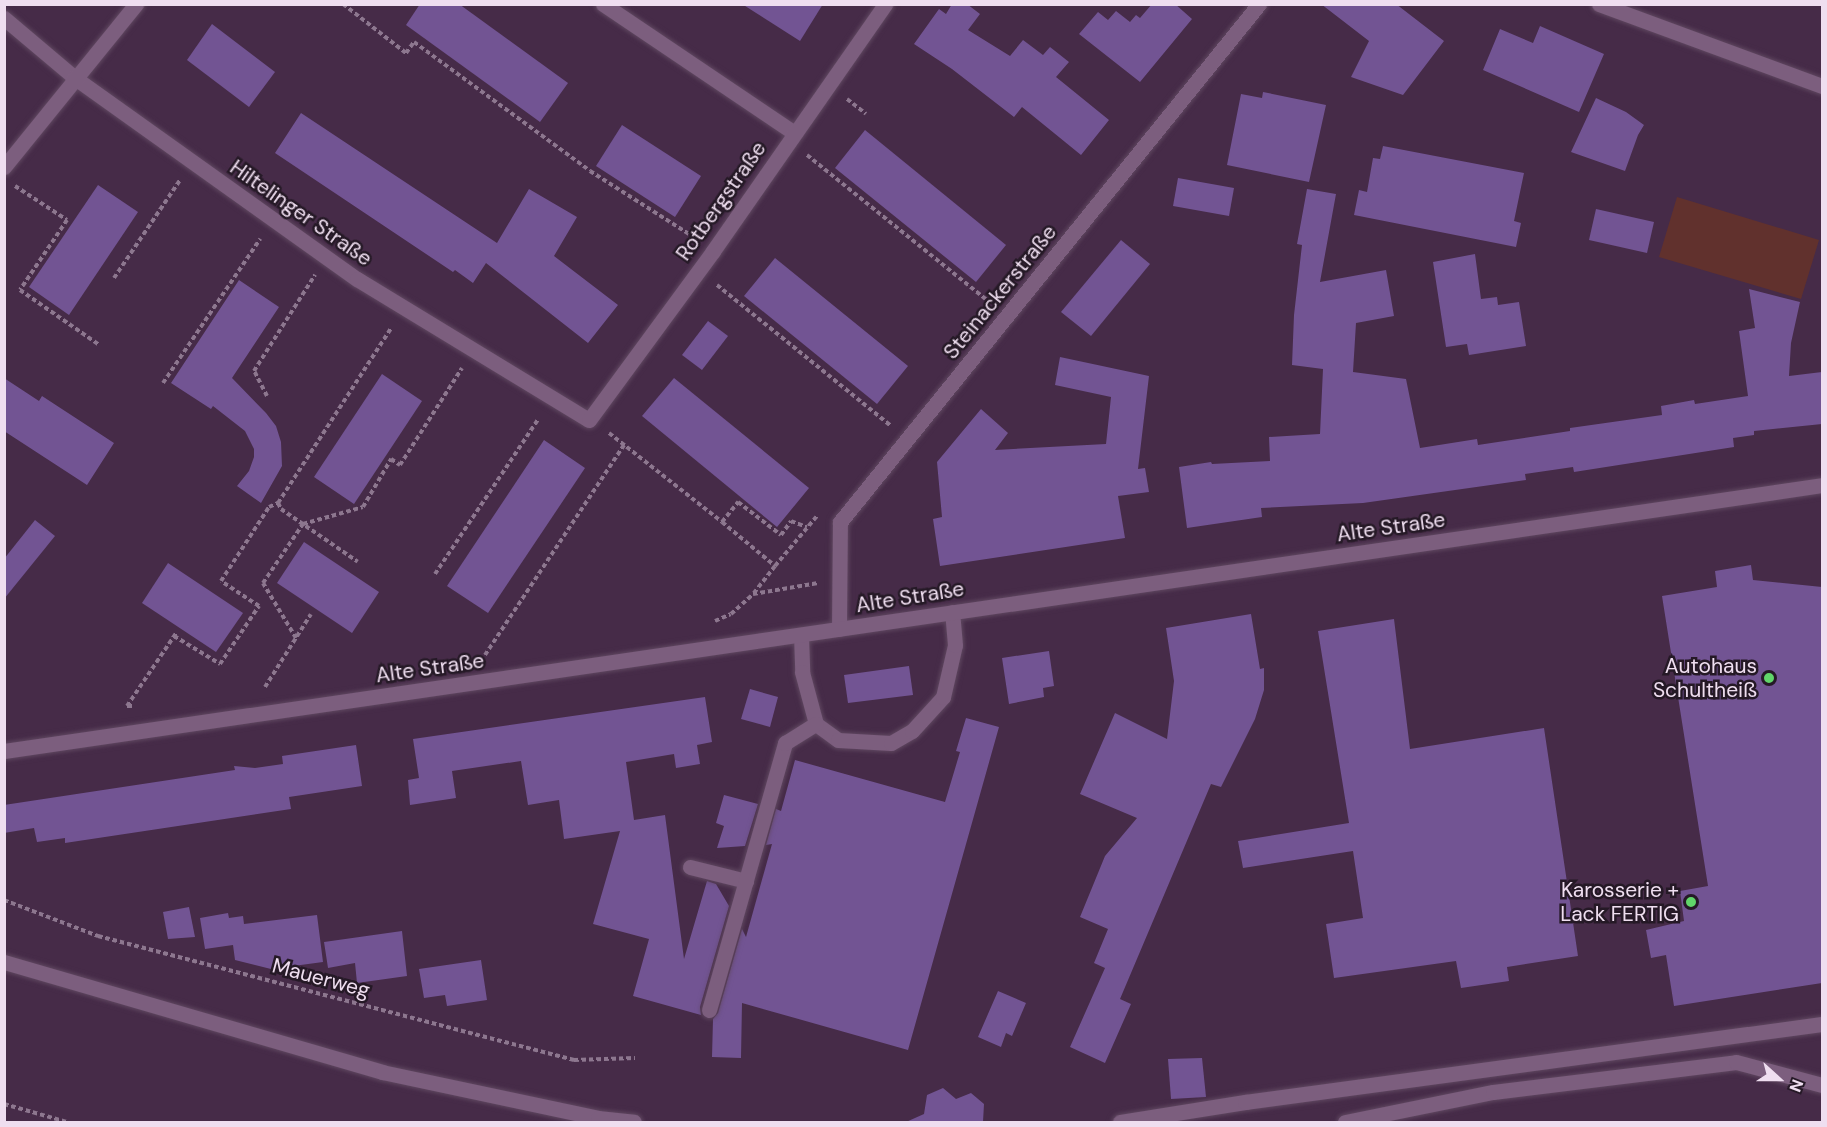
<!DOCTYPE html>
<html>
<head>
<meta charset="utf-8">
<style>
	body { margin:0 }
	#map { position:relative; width:1827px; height:1127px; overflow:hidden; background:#462b48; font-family:"DM Sans",sans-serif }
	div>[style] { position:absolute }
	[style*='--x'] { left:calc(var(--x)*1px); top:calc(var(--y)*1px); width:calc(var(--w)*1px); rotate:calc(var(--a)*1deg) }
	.green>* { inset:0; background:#61312d }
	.building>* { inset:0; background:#725493 }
	.path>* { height:4px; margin-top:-2px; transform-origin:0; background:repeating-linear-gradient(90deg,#8d778f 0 4.5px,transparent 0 7.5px) }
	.roads { filter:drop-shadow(0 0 2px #5f4760) drop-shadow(0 0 2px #5f4760) }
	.minor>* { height:15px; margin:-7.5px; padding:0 7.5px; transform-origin:7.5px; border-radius:7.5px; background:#7c5e7e }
	.dots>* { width:16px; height:16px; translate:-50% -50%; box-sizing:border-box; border:3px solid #251926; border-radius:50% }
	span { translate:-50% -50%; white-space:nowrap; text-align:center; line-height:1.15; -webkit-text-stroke:5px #251926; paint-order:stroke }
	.street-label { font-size:21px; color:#efdef0 }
	.poi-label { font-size:21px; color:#efdef0 }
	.right { translate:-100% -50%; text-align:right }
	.frame { position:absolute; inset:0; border:6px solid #efdef0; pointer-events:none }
	.north { position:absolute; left:1749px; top:1049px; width:60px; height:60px; -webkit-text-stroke:4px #251926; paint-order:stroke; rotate:111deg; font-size:16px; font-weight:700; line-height:24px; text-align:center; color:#efdef0 }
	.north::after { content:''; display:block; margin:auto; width:21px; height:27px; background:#efdef0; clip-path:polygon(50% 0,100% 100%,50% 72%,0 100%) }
</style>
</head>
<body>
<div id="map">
	<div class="green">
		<div style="clip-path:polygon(1677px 197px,1819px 240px,1801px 299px,1659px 257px)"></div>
	</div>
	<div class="building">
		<div style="clip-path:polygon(420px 4px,459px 4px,568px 83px,540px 122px,406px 25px)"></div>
		<div style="clip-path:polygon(742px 4px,823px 4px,800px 41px)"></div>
		<div style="clip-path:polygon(952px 4px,967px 4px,980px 14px,968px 30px,1010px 56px,1023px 40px,1043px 55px,1050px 47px,1069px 62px,1056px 77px,1109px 120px,1081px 155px,1022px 107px,1014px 117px,952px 69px,914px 44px,939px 9px,946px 14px)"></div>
		<div style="clip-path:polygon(1152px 4px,1175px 4px,1192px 19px,1140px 82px,1079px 34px,1098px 12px,1108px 20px,1116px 11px,1130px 22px,1136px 15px,1140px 18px)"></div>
		<div style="clip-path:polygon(1321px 4px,1396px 4px,1444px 41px,1403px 95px,1351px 77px,1369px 41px)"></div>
		<div style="clip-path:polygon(212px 24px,275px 72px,249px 107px,187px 60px)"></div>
		<div style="clip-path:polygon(1540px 26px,1604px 54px,1579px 112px,1483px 70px,1500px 29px,1533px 43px)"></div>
		<div style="clip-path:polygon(1263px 92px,1326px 105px,1309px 182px,1227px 165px,1241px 94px,1262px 98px)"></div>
		<div style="clip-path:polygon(1596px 98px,1626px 112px,1644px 125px,1638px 135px,1625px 171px,1571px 152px)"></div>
		<div style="clip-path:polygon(301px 113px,497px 243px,529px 189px,577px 217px,554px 256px,618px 305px,588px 343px,486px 263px,473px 283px,455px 270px,453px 272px,275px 153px)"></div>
		<div style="clip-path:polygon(622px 125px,701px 176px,675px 217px,596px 166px)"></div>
		<div style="clip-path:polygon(865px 130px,1006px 245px,976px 282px,835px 168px)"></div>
		<div style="clip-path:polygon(1383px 146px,1524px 173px,1514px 221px,1521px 223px,1516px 247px,1354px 215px,1359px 190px,1367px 192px,1373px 158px,1380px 159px)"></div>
		<div style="clip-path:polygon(1178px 178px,1234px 188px,1229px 216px,1173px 206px)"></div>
		<div style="clip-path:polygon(98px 185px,138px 212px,69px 315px,29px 287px)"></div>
		<div style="clip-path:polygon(1307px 189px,1336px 194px,1320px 282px,1386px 270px,1394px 316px,1356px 323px,1353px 372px,1406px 379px,1420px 448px,1477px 439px,1478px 445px,1570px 431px,1570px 428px,1662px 415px,1661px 406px,1694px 400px,1695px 404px,1748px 396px,1739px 331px,1755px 328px,1749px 289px,1800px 302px,1791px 343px,1789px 376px,1822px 372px,1822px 424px,1754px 431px,1754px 435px,1733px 438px,1734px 447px,1574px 472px,1573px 467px,1525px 474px,1526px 480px,1363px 503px,1261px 508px,1262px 517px,1187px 528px,1179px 467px,1211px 462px,1212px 464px,1270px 461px,1269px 437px,1320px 434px,1323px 369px,1292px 365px,1294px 315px,1302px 245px,1297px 244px)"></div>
		<div style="clip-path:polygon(1596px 209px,1654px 222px,1647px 253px,1589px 240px)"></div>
		<div style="clip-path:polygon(1121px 240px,1150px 264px,1091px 336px,1061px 312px)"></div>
		<div style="clip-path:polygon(1475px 254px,1481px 299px,1497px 297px,1498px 305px,1519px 302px,1526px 346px,1469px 355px,1467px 344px,1446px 347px,1433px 262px)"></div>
		<div style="clip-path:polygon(775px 258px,908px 366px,877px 404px,744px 296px)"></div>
		<div style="clip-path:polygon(239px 280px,279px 307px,232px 378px,266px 413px,276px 426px,281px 442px,282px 466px,261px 503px,237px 486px,249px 471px,254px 457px,254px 449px,245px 431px,213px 406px,211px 409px,171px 383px)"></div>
		<div style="clip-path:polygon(708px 321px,728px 336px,702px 370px,682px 355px)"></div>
		<div style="clip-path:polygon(1060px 357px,1149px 376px,1138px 469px,1145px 468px,1149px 492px,1118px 496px,1125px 538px,940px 566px,933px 519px,942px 517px,937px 462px,981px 409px,1008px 433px,995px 450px,1106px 444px,1111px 397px,1055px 385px)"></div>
		<div style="clip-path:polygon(382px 374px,422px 401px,354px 504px,314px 477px)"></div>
		<div style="clip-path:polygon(4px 378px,39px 401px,42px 396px,114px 443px,87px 485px,4px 431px)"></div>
		<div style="clip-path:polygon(674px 378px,809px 488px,777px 527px,642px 416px)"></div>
		<div style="clip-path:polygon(544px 440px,585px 468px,488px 613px,447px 586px)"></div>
		<div style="clip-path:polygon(35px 520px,55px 536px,4px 599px,4px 559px)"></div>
		<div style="clip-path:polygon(304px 542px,379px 592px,352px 633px,277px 583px)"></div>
		<div style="clip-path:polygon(168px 563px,243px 613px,216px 652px,142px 603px)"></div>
		<div style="clip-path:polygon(1751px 565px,1753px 580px,1822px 587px,1822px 983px,1674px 1006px,1666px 955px,1651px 958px,1646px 930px,1684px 921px,1680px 891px,1708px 886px,1662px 596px,1717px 587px,1715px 571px)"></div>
		<div style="clip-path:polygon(1251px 614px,1260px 669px,1264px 668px,1264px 690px,1255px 719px,1221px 787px,1211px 784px,1120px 999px,1131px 1004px,1105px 1063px,1070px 1047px,1105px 968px,1094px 963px,1108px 929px,1080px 917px,1105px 856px,1137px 818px,1080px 794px,1115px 713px,1167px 739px,1174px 681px,1166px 628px)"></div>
		<div style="clip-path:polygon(1394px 619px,1410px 749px,1544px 728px,1578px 956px,1507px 967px,1509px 981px,1461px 988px,1456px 961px,1334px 978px,1326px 924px,1363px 918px,1353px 851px,1243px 868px,1238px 841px,1349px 823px,1318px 631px)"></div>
		<div style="clip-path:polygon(1049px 651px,1054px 686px,1043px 688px,1044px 697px,1009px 704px,1002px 658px)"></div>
		<div style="clip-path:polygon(909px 666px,913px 695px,848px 703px,844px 675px)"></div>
		<div style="clip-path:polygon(750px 689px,778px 697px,770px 727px,741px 719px)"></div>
		<div style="clip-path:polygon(705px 697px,712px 742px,697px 745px,700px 764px,676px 768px,674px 754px,626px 762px,634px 820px,665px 815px,684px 959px,707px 881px,716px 884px,729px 906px,700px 1007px,701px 1015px,633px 996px,649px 939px,593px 924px,620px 831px,564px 839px,559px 800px,528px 805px,521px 761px,452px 771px,456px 798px,410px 805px,408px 780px,419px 778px,413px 739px)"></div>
		<div style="clip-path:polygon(966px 718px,999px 727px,908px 1050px,742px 1003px,741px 1058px,712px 1057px,713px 1019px,718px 1013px,742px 929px,746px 937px,772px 844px,766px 845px,776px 809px,781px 811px,795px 760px,945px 802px,960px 752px,956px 751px)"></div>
		<div style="clip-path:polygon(356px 745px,362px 786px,289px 797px,291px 809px,65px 843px,65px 838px,37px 842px,34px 828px,4px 833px,4px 805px,235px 770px,234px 766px,255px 768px,283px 764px,282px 756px)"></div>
		<div style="clip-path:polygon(724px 795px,758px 804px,745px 846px,717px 848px,724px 826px,716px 823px)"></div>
		<div style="clip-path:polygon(189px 907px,195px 937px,168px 939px,163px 912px)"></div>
		<div style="clip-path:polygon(228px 913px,229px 918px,243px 916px,244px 924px,317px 915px,323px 962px,271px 969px,235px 960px,233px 945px,205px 949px,200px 918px)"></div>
		<div style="clip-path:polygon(402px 931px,407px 976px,357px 983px,355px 963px,328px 968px,324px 942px)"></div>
		<div style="clip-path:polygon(481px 960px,487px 1000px,447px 1006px,445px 995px,424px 998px,419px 969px)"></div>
		<div style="clip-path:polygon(998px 991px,1026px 1003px,1012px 1036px,1006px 1033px,1001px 1047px,978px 1037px)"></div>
		<div style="clip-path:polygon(1202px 1058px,1206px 1097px,1171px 1099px,1168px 1059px)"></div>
		<div style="clip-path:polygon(943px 1088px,956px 1099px,971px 1093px,984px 1104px,983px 1122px,906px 1122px,924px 1114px,927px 1095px)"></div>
	</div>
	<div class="path">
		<div style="--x:343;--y:4;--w:80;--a:37.9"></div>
		<div style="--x:406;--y:53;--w:14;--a:-54"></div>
		<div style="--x:414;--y:42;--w:218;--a:36.2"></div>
		<div style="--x:590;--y:171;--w:125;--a:32.5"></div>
		<div style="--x:847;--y:99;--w:24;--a:38"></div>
		<div style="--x:807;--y:155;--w:233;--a:38.9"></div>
		<div style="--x:15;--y:186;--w:62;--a:33.2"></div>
		<div style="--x:67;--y:220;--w:84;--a:123.9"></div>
		<div style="--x:20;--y:290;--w:95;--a:34.7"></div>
		<div style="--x:114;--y:278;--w:118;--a:-56"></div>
		<div style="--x:717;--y:285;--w:223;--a:39"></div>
		<div style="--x:163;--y:383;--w:174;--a:-56"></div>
		<div style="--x:267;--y:396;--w:28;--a:-117"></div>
		<div style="--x:254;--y:371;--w:114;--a:-57.6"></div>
		<div style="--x:609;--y:433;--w:144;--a:38.2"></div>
		<div style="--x:722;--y:522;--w:26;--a:-51"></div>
		<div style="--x:738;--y:502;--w:54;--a:37.5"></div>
		<div style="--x:781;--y:535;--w:17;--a:-54"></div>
		<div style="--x:791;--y:521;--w:17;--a:21"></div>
		<div style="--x:278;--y:503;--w:7;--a:63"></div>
		<div style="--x:281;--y:509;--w:93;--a:34.5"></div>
		<div style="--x:722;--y:522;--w:69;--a:39.7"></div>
		<div style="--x:775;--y:566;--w:65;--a:-50"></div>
		<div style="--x:775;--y:566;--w:36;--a:128"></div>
		<div style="--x:753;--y:594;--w:66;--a:-9.6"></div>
		<div style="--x:435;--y:574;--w:187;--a:-56.3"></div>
		<div style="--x:715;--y:621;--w:17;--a:-24"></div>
		<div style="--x:731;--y:614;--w:30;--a:-42"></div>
		<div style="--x:174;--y:636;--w:54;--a:31.3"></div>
		<div style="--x:220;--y:664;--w:70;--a:-56.1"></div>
		<div style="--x:259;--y:606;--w:45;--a:-146.7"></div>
		<div style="--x:221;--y:581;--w:88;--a:-57"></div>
		<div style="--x:269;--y:507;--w:10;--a:-24"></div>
		<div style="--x:278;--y:503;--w:208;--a:-57.1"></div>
		<div style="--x:296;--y:638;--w:64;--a:-121"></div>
		<div style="--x:263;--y:583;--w:71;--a:-55.9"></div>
		<div style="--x:303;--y:524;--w:62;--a:-15.8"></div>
		<div style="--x:363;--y:507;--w:56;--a:-59.7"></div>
		<div style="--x:391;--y:459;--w:11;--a:34"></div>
		<div style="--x:400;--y:465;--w:115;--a:-57.4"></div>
		<div style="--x:485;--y:655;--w:252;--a:-56.5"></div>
		<div style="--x:265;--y:687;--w:86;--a:-57.8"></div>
		<div style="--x:132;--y:706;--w:5;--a:180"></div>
		<div style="--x:127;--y:706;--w:89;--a:-56"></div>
		<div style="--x:4;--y:900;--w:101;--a:21"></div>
		<div style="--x:98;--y:936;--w:492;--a:14.6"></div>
		<div style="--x:574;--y:1060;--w:61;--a:-1.9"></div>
		<div style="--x:4;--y:1104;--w:66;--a:15.9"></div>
	</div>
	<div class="roads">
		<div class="minor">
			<div style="--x:603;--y:4;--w:230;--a:34"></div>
			<div style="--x:1599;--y:4;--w:238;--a:20.2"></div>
			<div style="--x:4;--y:18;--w:93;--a:40.2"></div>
			<div style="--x:75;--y:78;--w:346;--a:35.5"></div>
			<div style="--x:357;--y:279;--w:271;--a:31.3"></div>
			<div style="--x:589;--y:420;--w:210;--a:-53.7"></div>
			<div style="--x:713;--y:251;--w:301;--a:-55.1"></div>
			<div style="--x:4;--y:167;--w:210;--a:-51"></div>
			<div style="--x:839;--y:629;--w:107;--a:-89.5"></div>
			<div style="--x:840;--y:522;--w:666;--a:-51.03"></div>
			<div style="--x:801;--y:635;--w:37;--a:88"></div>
			<div style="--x:802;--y:672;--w:54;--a:74.9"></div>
			<div style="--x:816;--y:724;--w:27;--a:36"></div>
			<div style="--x:838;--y:740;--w:53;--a:3.2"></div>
			<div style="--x:891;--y:743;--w:24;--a:-30"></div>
			<div style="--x:912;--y:731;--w:46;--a:-47.6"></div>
			<div style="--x:943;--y:697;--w:53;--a:-77"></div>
			<div style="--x:955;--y:645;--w:33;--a:-95"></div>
			<div style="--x:4;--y:751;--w:1837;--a:-8.32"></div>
			<div style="--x:690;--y:867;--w:58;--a:14"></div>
			<div style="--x:4;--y:962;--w:394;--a:16.2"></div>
			<div style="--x:382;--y:1072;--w:221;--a:12"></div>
			<div style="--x:598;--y:1118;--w:36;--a:6"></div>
			<div style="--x:709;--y:1010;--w:278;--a:-74.1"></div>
			<div style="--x:785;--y:743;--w:36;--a:-32"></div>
			<div style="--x:1120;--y:1122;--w:127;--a:-9.1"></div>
			<div style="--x:1245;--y:1102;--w:582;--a:-7.7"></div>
			<div style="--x:1345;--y:1122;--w:151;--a:-11.5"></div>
			<div style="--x:1493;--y:1092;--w:245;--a:-7"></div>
			<div style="--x:1736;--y:1062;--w:89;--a:15"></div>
		</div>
	</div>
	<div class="dots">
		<div style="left:1769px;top:678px;background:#61d56a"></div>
		<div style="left:1691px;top:902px;background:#61d56a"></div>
	</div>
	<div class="street-label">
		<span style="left:721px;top:201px;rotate:-55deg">Rotbergstraße</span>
		<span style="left:301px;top:213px;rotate:35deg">Hiltelinger Straße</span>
		<span style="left:1000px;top:292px;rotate:-51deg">Steinackerstraße</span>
		<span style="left:1391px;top:527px;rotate:-8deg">Alte Straße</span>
		<span style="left:910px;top:597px;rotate:-9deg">Alte Straße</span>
		<span style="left:430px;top:668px;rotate:-8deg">Alte Straße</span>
		<span style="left:321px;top:978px;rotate:15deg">Mauerweg</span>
	</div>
	<div class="poi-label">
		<span class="right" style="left:1757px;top:678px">Autohaus<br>Schultheiß</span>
		<span class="right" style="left:1679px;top:902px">Karosserie +<br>Lack FERTIG</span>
	</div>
	<div class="frame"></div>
	<div class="north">N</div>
</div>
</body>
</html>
